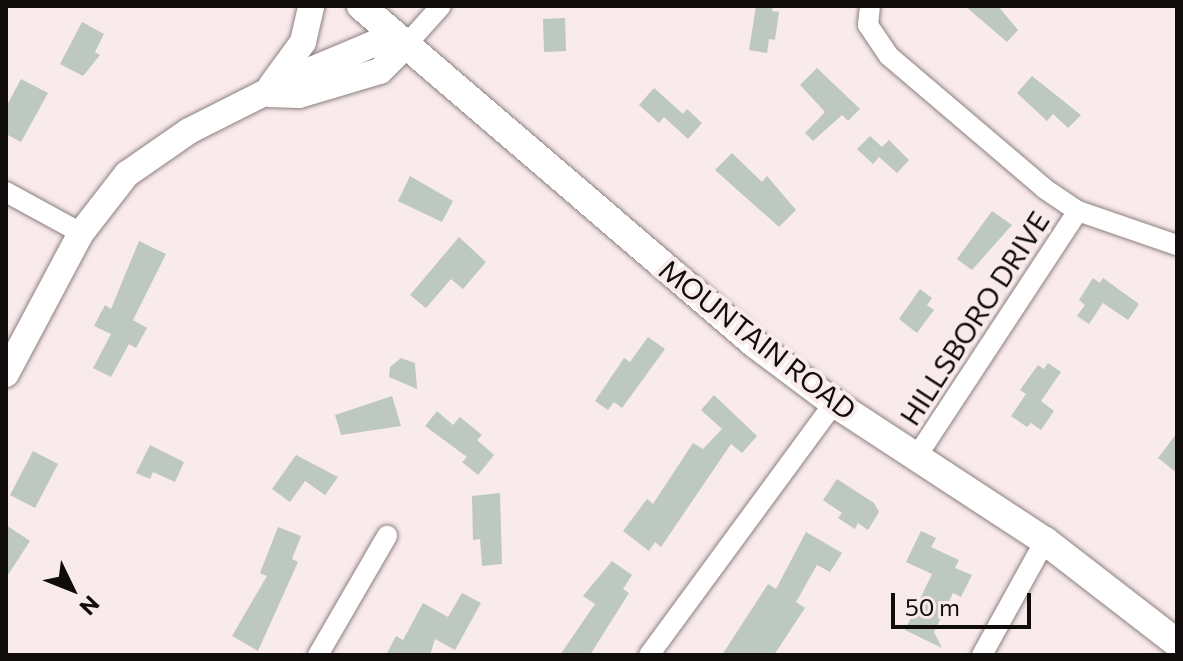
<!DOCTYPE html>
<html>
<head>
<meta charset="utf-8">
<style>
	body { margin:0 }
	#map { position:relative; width:1183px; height:661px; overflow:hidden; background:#f9eaeb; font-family:Commissioner,sans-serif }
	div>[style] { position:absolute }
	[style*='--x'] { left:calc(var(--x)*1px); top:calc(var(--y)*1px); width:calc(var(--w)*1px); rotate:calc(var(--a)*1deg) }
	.building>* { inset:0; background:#bcc8c0 }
	.roads { filter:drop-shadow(0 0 2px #8c7f7f) drop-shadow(0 0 2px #8c7f7f) }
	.minor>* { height:20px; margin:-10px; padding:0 10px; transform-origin:10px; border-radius:10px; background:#fff }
	.tertiary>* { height:26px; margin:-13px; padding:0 13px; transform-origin:13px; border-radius:13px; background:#fff }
	.secondary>* { height:28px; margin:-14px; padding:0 14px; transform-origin:14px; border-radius:14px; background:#fff }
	span { translate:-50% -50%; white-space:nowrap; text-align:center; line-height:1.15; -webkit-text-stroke:8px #f9eaeb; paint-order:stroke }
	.street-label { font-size:28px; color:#110c0c }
	.frame { position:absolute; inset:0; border:8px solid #110c0c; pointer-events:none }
	.north { position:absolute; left:32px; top:549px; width:80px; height:80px; -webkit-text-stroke:6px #f9eaeb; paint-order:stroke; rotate:133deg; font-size:22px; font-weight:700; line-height:32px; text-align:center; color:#110c0c }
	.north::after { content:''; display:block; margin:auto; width:28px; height:36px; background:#110c0c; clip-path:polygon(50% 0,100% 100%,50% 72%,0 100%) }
	.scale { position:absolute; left:891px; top:593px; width:140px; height:36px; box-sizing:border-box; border:4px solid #110c0c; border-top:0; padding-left:10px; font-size:24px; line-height:28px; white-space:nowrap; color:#110c0c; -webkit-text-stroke:6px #f9eaeb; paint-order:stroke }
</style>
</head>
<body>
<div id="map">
	<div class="building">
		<div style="clip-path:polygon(756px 6px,773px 6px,772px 11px,779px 12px,775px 40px,769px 39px,767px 53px,749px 50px)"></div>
		<div style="clip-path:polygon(965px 6px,998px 6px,1018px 30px,1007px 42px)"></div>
		<div style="clip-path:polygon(565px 18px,566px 51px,544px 52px,543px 19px)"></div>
		<div style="clip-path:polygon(82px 22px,104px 34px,95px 52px,100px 55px,83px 76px,60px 64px)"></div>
		<div style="clip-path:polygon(817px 68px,860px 109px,848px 121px,842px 115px,813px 141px,805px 133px,825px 112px,800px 85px)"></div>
		<div style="clip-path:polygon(1032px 76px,1081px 115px,1068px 128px,1053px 114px,1047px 121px,1017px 93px)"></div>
		<div style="clip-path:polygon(21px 79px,48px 93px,21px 142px,6px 134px,6px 107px)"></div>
		<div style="clip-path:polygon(654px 88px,683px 114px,687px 109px,702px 123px,688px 139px,664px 117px,659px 123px,639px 105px)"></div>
		<div style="clip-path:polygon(870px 136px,882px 147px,889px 140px,909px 160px,897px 173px,879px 157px,873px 164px,857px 149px)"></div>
		<div style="clip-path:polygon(732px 153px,762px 182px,767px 176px,796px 210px,779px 227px,715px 170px)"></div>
		<div style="clip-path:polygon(410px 176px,453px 201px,442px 222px,398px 201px)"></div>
		<div style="clip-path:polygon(992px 211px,1012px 225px,972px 270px,957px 259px)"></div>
		<div style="clip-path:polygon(459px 237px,486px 262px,463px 289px,451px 279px,426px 308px,410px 295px)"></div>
		<div style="clip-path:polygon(139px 241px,166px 254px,133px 320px,147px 328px,136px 348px,129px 344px,111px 377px,93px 368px,111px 334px,94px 326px,105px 305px,111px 309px)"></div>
		<div style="clip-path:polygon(1093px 278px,1100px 283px,1103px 278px,1139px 304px,1128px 320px,1103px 303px,1089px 324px,1077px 316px,1085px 305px,1079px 300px)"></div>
		<div style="clip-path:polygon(920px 289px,932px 298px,927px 305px,934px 310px,917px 333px,899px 319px)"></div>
		<div style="clip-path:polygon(648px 337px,665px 349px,622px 408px,614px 402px,608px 410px,595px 401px,624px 358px,630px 362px)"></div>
		<div style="clip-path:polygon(401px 358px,415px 363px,417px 389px,389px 377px,390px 367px)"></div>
		<div style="clip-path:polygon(1048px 363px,1061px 372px,1041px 401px,1054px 411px,1041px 430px,1031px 423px,1027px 427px,1011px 416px,1026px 394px,1020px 390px,1038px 365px,1044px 369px)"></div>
		<div style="clip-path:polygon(714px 395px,757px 436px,742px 453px,731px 444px,661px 547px,655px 542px,649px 551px,623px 531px,647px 499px,653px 504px,693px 443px,703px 449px,722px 429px,701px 410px)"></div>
		<div style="clip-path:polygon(392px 396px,401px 426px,341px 435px,335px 415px)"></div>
		<div style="clip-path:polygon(437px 411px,453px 425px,460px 417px,482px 435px,477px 440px,494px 455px,478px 475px,462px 462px,467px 457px,425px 426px)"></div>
		<div style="clip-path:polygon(1177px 433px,1177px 473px,1158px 458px)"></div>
		<div style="clip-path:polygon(150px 445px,184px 462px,175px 482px,153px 472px,150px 479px,136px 473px)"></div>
		<div style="clip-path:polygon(33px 451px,58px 464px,35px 508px,10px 495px)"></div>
		<div style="clip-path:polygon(296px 455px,338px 477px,325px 495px,305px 481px,290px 502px,272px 489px)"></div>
		<div style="clip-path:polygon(837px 479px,874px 503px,879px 512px,868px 530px,858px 523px,855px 529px,838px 518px,842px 513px,823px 500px)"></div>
		<div style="clip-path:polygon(500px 493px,502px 564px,482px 566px,480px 539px,473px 540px,472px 496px)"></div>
		<div style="clip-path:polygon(6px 525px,30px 541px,6px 578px)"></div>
		<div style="clip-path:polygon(278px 527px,301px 536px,292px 559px,298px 562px,258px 651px,232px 636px,267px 576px,260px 573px)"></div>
		<div style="clip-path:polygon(921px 531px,936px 538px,931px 547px,959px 560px,955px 568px,972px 575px,961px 597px,953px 593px,934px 632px,942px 648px,905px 630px,932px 574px,906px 562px)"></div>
		<div style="clip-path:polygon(806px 532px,842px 553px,830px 572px,817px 565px,796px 602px,805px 608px,774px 655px,722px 655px,768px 584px,776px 589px)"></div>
		<div style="clip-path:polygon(612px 561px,632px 575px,623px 589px,629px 593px,590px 655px,560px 655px,595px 604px,583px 596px)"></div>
		<div style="clip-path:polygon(462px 593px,481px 603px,455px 650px,435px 639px,430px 655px,386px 655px,396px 636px,403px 640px,423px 603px,448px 617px)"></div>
	</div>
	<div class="roads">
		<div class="minor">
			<div style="--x:870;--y:6;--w:19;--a:96"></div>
			<div style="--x:868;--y:25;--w:37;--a:56"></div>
			<div style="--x:889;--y:56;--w:205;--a:40.4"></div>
			<div style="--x:1045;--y:189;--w:40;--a:34"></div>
			<div style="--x:1078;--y:211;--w:105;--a:19"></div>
			<div style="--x:406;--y:45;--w:52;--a:-48.1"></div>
			<div style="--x:6;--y:192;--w:85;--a:28.7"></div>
			<div style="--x:917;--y:456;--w:293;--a:-56.7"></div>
			<div style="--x:318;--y:655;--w:138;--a:-59.9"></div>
			<div style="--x:649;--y:655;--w:313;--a:-53.7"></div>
			<div style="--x:982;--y:655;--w:130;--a:-61.1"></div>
		</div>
		<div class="tertiary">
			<div style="--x:271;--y:86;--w:54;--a:-54"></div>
			<div style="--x:303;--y:42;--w:37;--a:-77"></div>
			<div style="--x:269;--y:94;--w:30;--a:2"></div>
			<div style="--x:299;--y:95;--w:84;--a:-16.5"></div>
			<div style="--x:380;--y:71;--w:37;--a:-45"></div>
			<div style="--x:6;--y:374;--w:160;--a:-62"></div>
			<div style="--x:81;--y:233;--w:75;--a:-52.1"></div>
			<div style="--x:127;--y:174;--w:75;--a:-34.7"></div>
			<div style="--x:189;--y:131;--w:129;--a:-26.8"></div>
			<div style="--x:304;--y:73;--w:75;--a:-22.8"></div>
			<div style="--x:373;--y:44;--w:33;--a:2"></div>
		</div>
		<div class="secondary">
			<div style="--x:361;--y:6;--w:519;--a:40.63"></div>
			<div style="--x:755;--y:344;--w:99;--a:36.8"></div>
			<div style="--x:834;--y:403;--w:252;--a:33.2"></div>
			<div style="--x:1045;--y:541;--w:167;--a:37.7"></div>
		</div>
	</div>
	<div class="street-label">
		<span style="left:974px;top:318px;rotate:-57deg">HILLSBORO DRIVE</span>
		<span style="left:758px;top:339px;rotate:38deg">MOUNTAIN ROAD</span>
	</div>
	<div class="frame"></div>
	<div class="north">N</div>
	<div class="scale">50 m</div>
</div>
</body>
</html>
